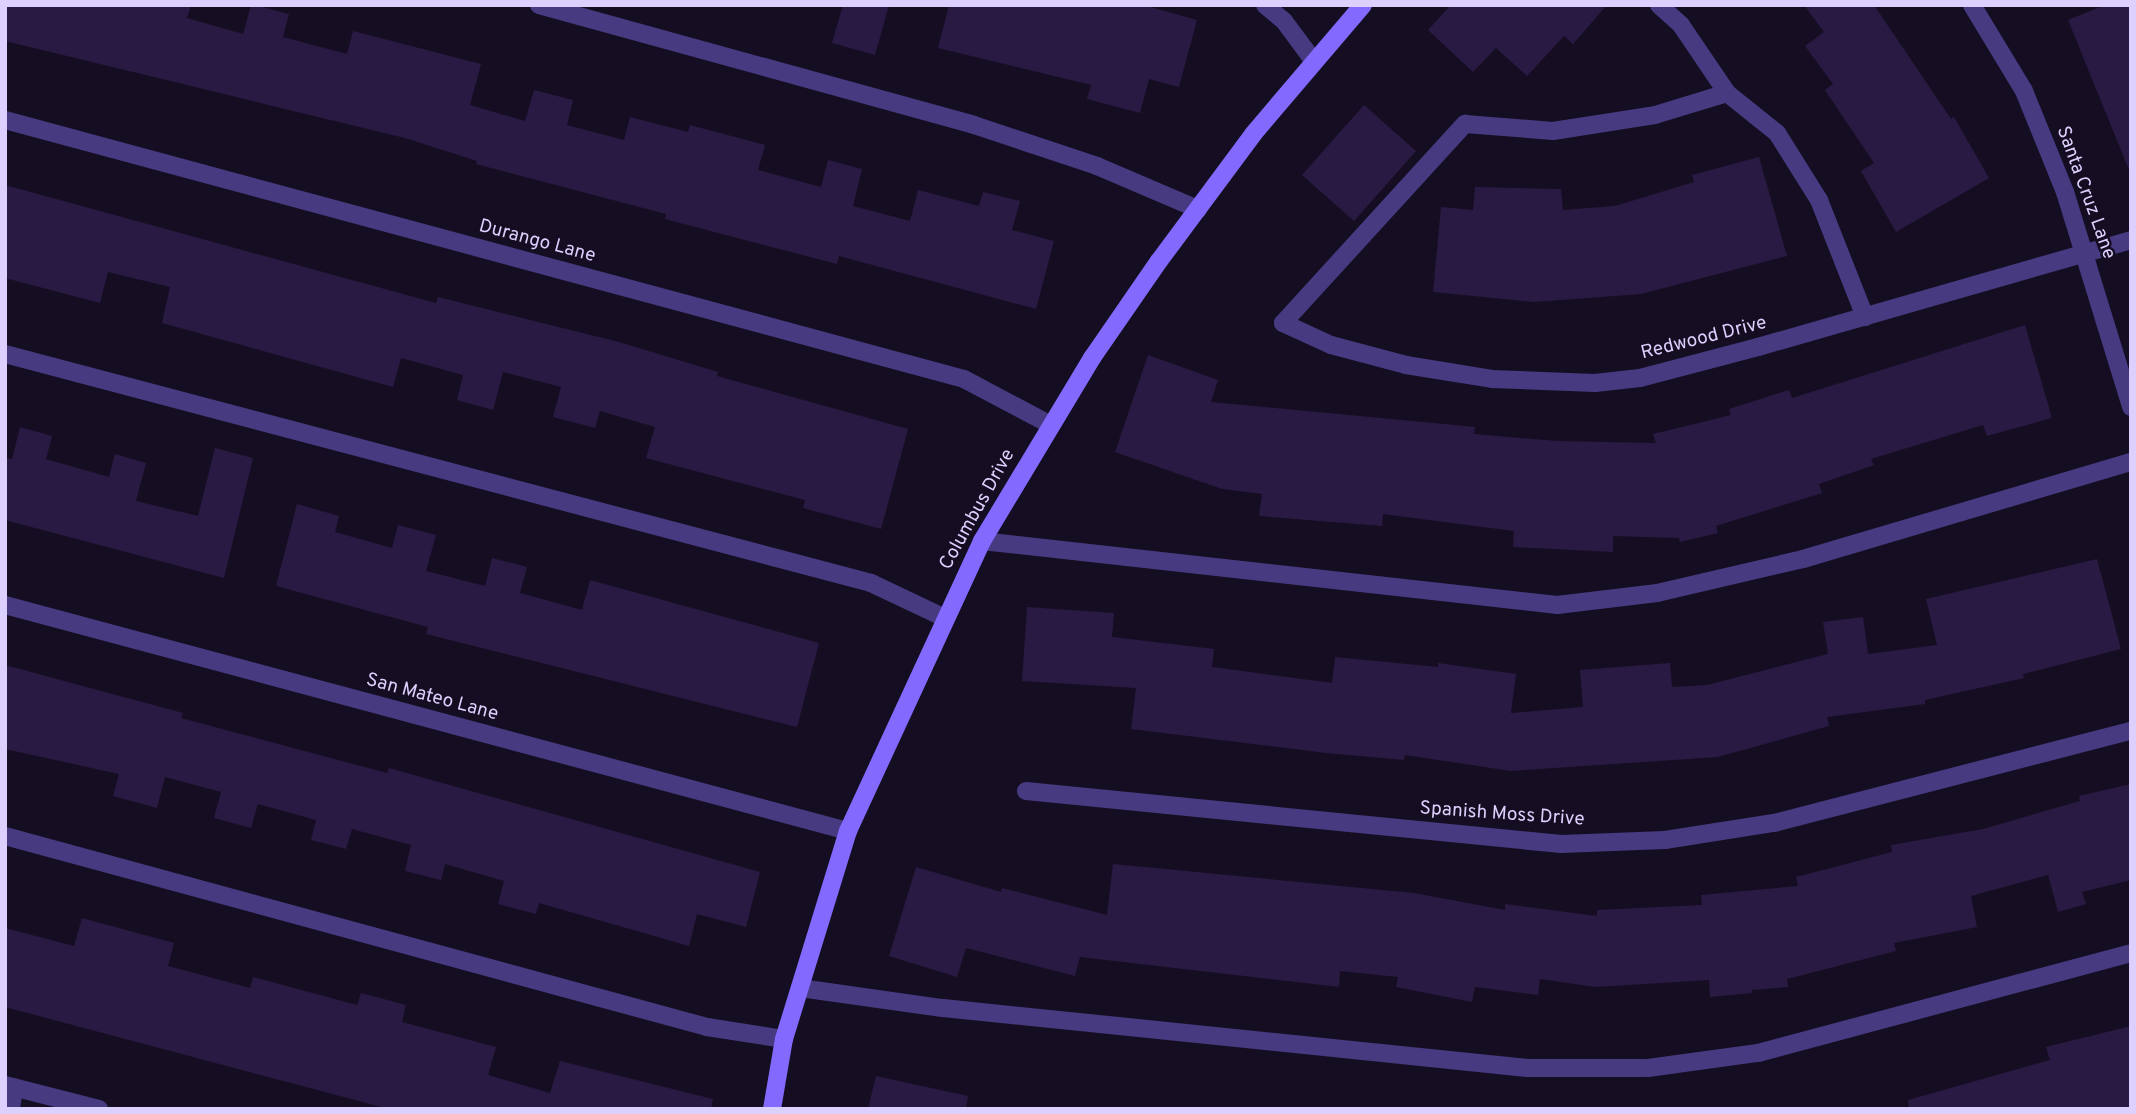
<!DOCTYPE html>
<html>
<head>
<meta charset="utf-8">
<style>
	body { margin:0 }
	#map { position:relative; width:2136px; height:1114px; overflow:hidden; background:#150e22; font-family:Overpass,sans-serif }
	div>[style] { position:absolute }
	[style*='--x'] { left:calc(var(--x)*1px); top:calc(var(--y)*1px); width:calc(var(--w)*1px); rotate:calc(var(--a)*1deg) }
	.building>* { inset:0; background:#291a43 }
	.lane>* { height:18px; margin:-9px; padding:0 9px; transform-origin:9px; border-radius:9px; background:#473a81 }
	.street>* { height:18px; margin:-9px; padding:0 9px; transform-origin:9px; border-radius:9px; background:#473a81 }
	.secondary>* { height:18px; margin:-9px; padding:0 9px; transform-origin:9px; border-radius:9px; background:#8369fd }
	span { translate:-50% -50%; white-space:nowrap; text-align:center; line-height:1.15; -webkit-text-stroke:5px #150e22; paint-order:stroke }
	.street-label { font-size:19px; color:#dcd0fe }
	.frame { position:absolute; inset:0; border:7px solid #dcd0fe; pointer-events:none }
</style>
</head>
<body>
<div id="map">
	<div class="building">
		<div style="clip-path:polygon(5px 5px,191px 5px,187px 18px,243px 34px,251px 5px,255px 5px,289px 14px,283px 37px,347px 54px,353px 31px,481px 64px,470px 105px,525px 121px,534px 90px,573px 100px,567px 125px,624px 140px,630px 117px,688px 132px,690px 125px,765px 145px,758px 170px,821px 187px,828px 160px,862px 169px,853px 206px,910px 221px,918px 190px,979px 206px,983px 192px,1020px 201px,1012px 230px,1054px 241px,1036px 309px,839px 256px,837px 264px,665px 219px,666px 214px,476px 164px,477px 161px,405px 138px,5px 41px)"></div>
		<div style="clip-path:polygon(843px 5px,889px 5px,875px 55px,832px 43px)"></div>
		<div style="clip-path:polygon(949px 5px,1143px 5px,1197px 20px,1179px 87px,1149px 79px,1140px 113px,1087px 99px,1091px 85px,938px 48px)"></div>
		<div style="clip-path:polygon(1451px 5px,1607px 5px,1573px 44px,1564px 36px,1527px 76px,1496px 48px,1473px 72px,1428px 30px)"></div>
		<div style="clip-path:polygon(1804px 5px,1874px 5px,1951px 119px,1954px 117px,1989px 178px,1896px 232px,1861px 171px,1874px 163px,1825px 90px,1833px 84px,1805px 46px,1824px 32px)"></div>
		<div style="clip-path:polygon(2105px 5px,2131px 5px,2129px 170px,2068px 20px)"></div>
		<div style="clip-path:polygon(1364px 105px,1416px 151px,1354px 221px,1302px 175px)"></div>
		<div style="clip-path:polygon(1759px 157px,1787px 256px,1641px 294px,1534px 302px,1433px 292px,1441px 207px,1473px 210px,1475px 187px,1561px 189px,1563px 210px,1615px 206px,1694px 182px,1692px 175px)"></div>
		<div style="clip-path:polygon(5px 185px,436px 303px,438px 297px,619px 342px,718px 372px,717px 376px,908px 429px,881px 529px,803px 508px,805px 500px,646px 458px,655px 427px,600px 411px,595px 428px,553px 417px,561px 387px,503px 372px,493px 410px,457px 400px,463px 375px,401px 358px,393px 387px,162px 323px,170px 287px,108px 272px,100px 303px,5px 278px)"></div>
		<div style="clip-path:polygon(2025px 325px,2052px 418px,1987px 436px,1983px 425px,1871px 459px,1874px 465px,1819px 484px,1822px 493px,1716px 526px,1718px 533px,1680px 542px,1679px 538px,1613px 536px,1613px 552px,1513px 547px,1514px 531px,1383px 514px,1382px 526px,1259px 516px,1262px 494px,1222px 489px,1115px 452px,1148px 355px,1218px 380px,1211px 402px,1475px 427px,1474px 434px,1557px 441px,1656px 443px,1653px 434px,1731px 415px,1729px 409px,1789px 390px,1792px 398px)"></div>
		<div style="clip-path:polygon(20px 427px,52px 436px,46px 459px,109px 477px,115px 454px,146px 463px,136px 501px,198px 516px,215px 448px,253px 458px,224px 578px,5px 520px,5px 458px,12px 459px)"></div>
		<div style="clip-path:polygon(297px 504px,339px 516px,335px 532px,392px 548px,398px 525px,436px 535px,426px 571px,485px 586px,492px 558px,527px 567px,520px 593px,582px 610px,590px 580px,819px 643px,797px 727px,426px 634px,428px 627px,276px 586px)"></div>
		<div style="clip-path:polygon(2097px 559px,2121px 649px,2023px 674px,2024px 678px,1925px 700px,1925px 704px,1827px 717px,1829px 726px,1718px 757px,1511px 771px,1405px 755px,1404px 760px,1326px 753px,1131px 729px,1136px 688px,1022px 681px,1027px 607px,1114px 613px,1112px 637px,1214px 649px,1212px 667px,1332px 683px,1335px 657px,1438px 667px,1438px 663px,1516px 674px,1511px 713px,1583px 707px,1580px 670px,1670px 663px,1672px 687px,1707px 685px,1828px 654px,1823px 622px,1863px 617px,1868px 654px,1937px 645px,1926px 599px)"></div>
		<div style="clip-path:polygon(5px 665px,183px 713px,181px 718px,387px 773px,389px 768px,760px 872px,746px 927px,697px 914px,689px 946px,539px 903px,536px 914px,498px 904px,504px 881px,445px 864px,441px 880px,405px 871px,411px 845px,352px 829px,346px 849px,311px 840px,316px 820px,258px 804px,251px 828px,214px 818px,221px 792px,165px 777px,157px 808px,113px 796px,119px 774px,5px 749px)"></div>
		<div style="clip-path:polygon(2131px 784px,2131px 880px,2082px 892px,2086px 904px,2058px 912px,2048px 875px,1971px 896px,1977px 927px,1894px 943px,1896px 951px,1787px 979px,1788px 987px,1752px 990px,1752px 993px,1710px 997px,1709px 980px,1596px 987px,1540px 979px,1538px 995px,1475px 987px,1472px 1002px,1396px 987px,1398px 977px,1340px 971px,1339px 987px,1080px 957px,1075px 976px,966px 948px,957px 977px,889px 956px,916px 867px,1001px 892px,1002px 888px,1107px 915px,1113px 864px,1414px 893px,1505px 910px,1505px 904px,1597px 916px,1597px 910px,1702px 905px,1701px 895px,1798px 886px,1796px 877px,1892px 852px,1891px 845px,1983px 829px,2080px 801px,2079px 796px)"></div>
		<div style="clip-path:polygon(82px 918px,174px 943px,168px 966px,250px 988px,253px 977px,357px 1005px,361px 993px,406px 1005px,402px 1022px,496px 1047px,488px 1075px,550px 1093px,560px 1061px,713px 1099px,711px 1109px,389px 1109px,5px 1007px,5px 928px,74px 946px)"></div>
		<div style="clip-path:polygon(2131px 1026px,2131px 1109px,1909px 1109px,1908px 1100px,2050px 1060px,2046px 1047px)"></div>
		<div style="clip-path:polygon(876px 1076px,968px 1096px,966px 1109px,868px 1109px)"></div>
	</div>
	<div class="lane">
		<div style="--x:539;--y:5;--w:451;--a:15.4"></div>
		<div style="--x:974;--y:125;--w:130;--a:18.4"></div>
		<div style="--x:1097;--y:166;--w:110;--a:23.1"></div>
		<div style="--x:1659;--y:5;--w:30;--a:42"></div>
		<div style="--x:1681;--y:25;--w:82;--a:55.9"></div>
		<div style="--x:1283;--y:323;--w:270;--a:-47.6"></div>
		<div style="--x:1465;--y:124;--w:88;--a:4.5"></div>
		<div style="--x:1553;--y:131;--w:103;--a:-8.9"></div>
		<div style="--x:1655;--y:115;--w:75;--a:-17"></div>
		<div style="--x:1727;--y:93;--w:64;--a:38.7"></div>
		<div style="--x:1777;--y:133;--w:79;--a:57.9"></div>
		<div style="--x:1819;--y:200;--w:126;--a:68.5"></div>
		<div style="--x:5;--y:354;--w:896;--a:14.81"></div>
		<div style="--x:871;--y:583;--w:82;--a:25.3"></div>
		<div style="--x:982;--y:541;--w:579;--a:6.35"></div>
		<div style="--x:1557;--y:605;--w:101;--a:-6.8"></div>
		<div style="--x:1657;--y:593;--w:150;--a:-13.1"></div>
		<div style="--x:1803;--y:559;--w:342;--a:-16.5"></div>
		<div style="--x:5;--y:836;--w:728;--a:15.22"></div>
		<div style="--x:707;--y:1027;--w:78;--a:8.9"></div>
		<div style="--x:800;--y:988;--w:144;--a:8"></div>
		<div style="--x:943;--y:1008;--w:588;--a:5.86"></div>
		<div style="--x:1528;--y:1068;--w:120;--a:0"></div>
		<div style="--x:1648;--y:1068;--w:111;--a:-7.8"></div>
		<div style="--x:1758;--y:1053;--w:386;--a:-15"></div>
		<div style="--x:11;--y:1109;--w:22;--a:-82"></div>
	</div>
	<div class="street">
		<div style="--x:1265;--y:5;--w:25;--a:40"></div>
		<div style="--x:1284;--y:21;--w:49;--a:53.4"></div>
		<div style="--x:1972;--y:5;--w:100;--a:58.8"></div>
		<div style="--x:2024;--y:91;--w:109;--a:67.9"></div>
		<div style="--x:2065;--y:192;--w:225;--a:72.9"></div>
		<div style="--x:5;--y:120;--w:993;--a:15.11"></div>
		<div style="--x:964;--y:379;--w:98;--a:27.9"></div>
		<div style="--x:1283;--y:323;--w:53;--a:24.6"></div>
		<div style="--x:1331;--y:345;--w:78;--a:14.9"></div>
		<div style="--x:1406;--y:365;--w:87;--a:9.2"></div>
		<div style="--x:1492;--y:379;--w:103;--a:2.2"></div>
		<div style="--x:1595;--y:383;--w:45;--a:-6.3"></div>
		<div style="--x:1640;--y:378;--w:122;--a:-14.7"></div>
		<div style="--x:1758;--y:347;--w:388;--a:-16"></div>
		<div style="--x:5;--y:605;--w:873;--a:15.01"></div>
		<div style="--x:1026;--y:791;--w:538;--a:5.66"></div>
		<div style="--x:1561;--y:844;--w:104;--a:-2.2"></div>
		<div style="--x:1665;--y:840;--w:110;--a:-8.9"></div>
		<div style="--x:1774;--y:823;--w:369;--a:-14.5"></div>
		<div style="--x:5;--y:1085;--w:97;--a:14.3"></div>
	</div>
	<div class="secondary">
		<div style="--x:772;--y:1109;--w:71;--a:-80.3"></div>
		<div style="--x:784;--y:1039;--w:218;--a:-72.9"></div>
		<div style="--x:848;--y:831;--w:319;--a:-65.2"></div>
		<div style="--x:982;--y:541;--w:214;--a:-59"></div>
		<div style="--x:1092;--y:358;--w:118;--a:-55.4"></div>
		<div style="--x:1159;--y:261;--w:159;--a:-53.4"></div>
		<div style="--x:1254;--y:133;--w:168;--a:-49.6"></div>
	</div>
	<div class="street-label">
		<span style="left:2085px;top:193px;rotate:70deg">Santa Cruz Lane</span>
		<span style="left:537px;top:242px;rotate:15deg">Durango Lane</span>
		<span style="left:1704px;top:339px;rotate:-14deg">Redwood Drive</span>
		<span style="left:978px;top:510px;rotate:-61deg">Columbus Drive</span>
		<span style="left:432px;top:698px;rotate:15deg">San Mateo Lane</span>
		<span style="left:1502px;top:815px;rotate:4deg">Spanish Moss Drive</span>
	</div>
	<div class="frame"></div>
</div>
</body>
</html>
